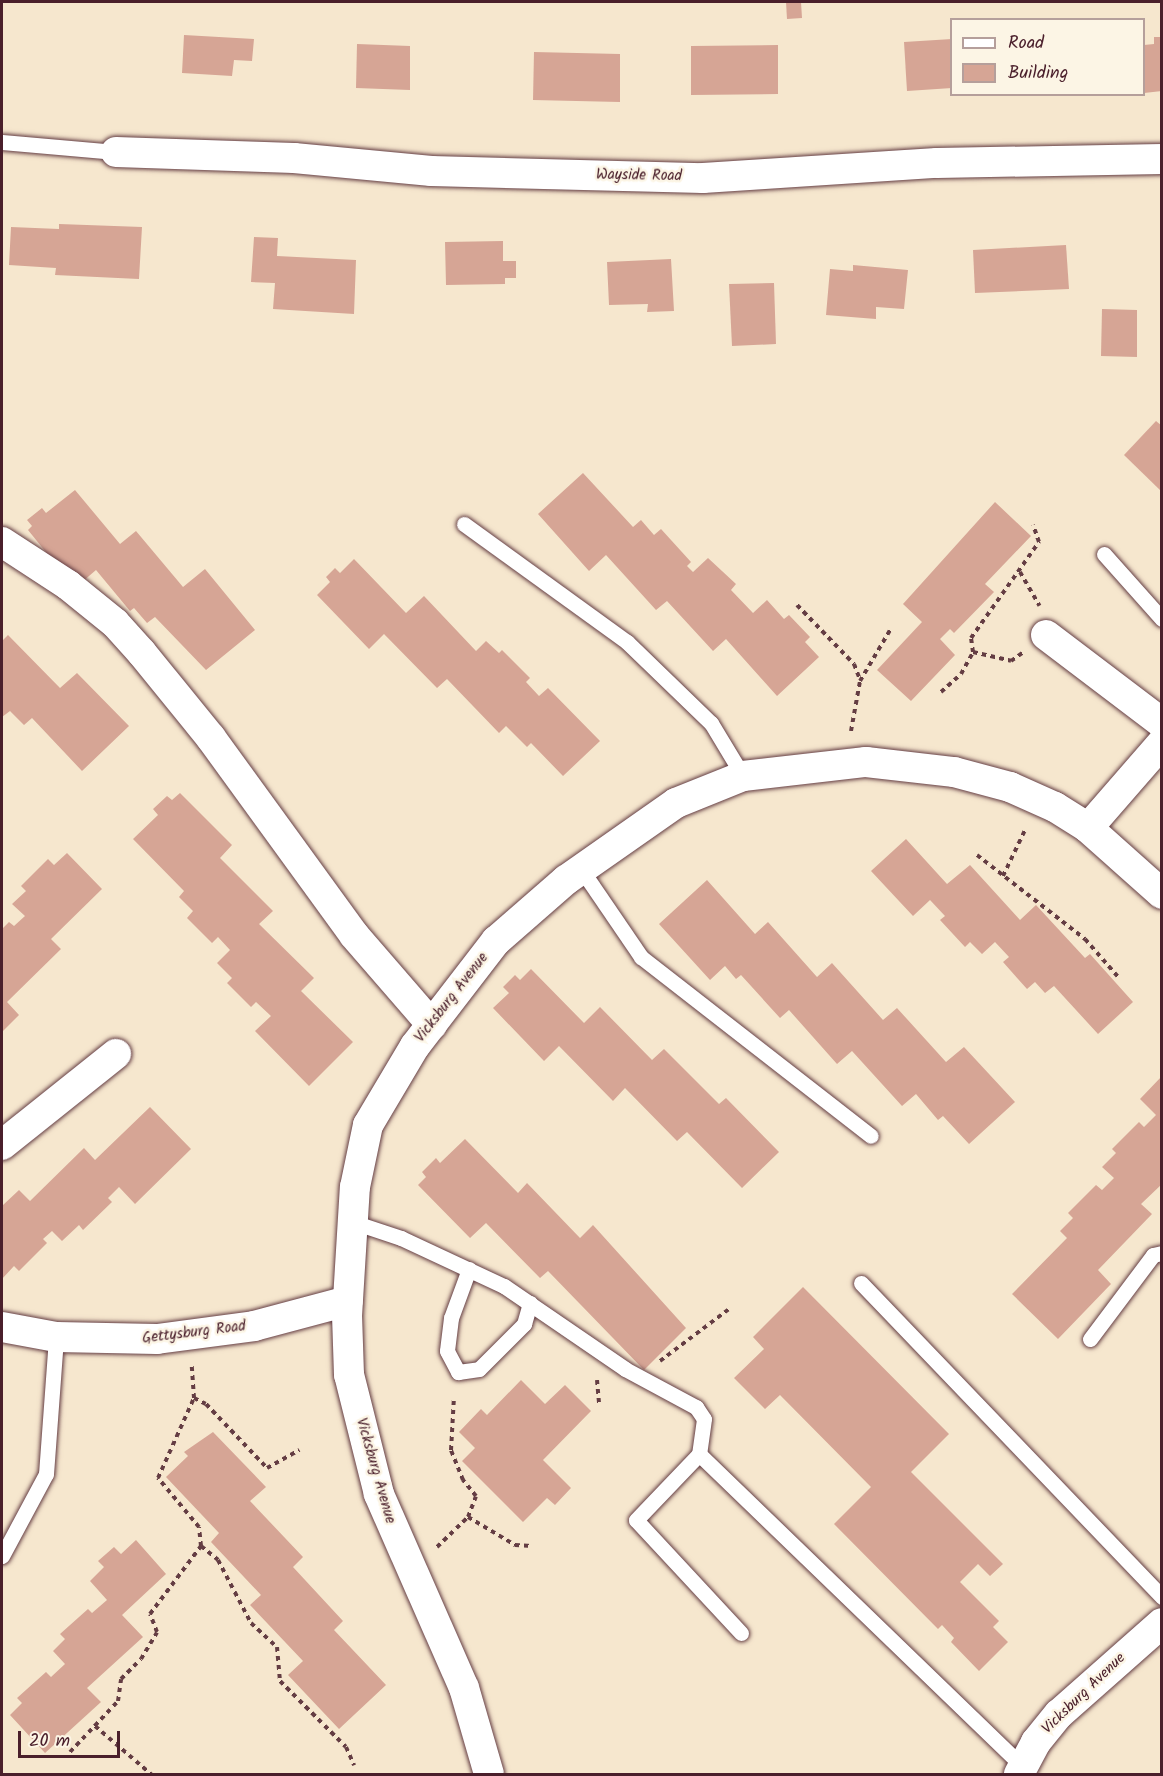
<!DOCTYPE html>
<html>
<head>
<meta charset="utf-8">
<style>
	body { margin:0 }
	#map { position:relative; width:1163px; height:1776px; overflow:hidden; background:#f6e7ce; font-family:Kalam,sans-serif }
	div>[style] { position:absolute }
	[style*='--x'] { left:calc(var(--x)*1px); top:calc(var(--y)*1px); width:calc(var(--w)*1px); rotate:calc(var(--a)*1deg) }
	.building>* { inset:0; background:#d6a595 }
	.path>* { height:4px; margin-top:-2px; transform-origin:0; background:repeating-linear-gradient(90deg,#643d43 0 4.5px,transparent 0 9px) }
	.roads { filter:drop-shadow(0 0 2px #643d43) drop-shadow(0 0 2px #643d43) }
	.lane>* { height:15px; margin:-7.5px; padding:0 7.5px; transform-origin:7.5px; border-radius:7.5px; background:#fff }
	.street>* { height:30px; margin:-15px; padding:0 15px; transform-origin:15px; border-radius:15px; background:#fff }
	span { translate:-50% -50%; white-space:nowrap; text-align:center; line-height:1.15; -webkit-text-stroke:5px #fcf5e5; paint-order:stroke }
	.street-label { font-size:15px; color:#4a1f2b }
	.frame { position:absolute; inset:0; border:3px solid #4a1f2b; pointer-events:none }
	.legend { position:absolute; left:950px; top:18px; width:195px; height:78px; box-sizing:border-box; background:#fcf5e5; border:2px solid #b59f9b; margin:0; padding:8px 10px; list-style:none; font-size:18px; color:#4a1f2b }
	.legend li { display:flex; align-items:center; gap:12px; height:30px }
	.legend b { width:30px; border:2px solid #b59f9b }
	.scale { position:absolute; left:18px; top:1731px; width:102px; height:27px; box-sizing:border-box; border:3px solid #4a1f2b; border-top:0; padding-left:8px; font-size:18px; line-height:21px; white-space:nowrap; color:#4a1f2b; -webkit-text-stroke:4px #fcf5e5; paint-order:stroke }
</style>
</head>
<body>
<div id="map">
	<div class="building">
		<div style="clip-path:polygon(786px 2px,801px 2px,802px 18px,787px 19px)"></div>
		<div style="clip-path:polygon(184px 35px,254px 39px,252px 61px,234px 60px,232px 76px,182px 73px)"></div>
		<div style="clip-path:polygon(1154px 37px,1162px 37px,1162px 91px,1144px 93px,1144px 45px,1154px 44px)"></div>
		<div style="clip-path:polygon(952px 39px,952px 88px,907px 91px,904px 42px)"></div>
		<div style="clip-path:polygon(357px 44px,410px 46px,410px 90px,356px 88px)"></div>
		<div style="clip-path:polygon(778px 45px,778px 94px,691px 95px,691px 46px)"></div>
		<div style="clip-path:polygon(534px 52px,620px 54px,620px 102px,533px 100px)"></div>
		<div style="clip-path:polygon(59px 224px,142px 227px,139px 279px,55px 275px,56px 268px,9px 265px,11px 227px,59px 229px)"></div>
		<div style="clip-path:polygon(254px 237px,278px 238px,277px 256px,356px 260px,354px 314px,273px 309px,275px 283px,251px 282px)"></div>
		<div style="clip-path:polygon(503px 241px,503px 261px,516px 261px,516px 278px,505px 278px,505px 284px,446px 285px,445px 242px)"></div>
		<div style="clip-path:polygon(1066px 245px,1069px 289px,975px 293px,973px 250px)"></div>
		<div style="clip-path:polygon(671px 259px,674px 311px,647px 312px,648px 304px,609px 305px,607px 262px)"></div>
		<div style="clip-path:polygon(853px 265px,908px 270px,904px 309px,876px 307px,876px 319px,826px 315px,830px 269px,853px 271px)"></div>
		<div style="clip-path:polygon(774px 283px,776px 344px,732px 346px,729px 284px)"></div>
		<div style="clip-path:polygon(1102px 309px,1137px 310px,1137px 357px,1101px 356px)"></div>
		<div style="clip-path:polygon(1156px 421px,1162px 426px,1162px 492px,1124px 455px)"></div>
		<div style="clip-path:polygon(583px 473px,633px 527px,641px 520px,654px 535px,661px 529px,691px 562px,687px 566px,693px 572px,708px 558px,736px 584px,731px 590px,753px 613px,767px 600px,784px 619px,789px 615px,810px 637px,805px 642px,819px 657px,777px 696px,726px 639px,713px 651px,667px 601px,656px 610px,606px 555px,589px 571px,538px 514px)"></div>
		<div style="clip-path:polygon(75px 490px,120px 544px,136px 531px,183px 587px,205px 569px,255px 630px,206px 670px,155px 617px,147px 623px,134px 608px,130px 611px,96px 570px,75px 588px,28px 530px,32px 526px,27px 520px,42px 508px,46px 513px)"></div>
		<div style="clip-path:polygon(995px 502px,1031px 536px,985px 584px,994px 592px,954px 633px,950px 629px,940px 639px,955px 655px,911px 701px,877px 670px,922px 622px,903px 604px)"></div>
		<div style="clip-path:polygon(354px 559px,406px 613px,424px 596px,476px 651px,486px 641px,499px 653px,502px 650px,530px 678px,526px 682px,539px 696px,548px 688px,600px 741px,563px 776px,531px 743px,527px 747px,506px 726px,499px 733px,447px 679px,437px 688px,384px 634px,369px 649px,317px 595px,330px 582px,326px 577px,335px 568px,340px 573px)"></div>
		<div style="clip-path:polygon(8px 635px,60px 688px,77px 673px,129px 726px,82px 771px,32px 718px,24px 725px,10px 711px,2px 717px,2px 641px)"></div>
		<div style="clip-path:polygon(180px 793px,232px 845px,220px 858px,273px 911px,259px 924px,314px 978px,301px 991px,353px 1042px,309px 1086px,255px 1031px,271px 1016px,256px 1002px,251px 1007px,227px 983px,232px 978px,217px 963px,230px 950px,218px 937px,212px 943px,187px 918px,193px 911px,179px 897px,184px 891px,133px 839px,158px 815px,153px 809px,167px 796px,172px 800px)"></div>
		<div style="clip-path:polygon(906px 839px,947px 884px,970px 865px,1020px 920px,1036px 905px,1085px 958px,1090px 954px,1133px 1002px,1098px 1034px,1054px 986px,1045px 993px,1035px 982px,1027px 989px,1003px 962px,1009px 957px,995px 942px,982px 954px,970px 942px,965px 947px,940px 920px,945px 916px,930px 900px,913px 916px,871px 871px)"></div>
		<div style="clip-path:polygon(67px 853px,102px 889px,51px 939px,61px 949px,7px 1002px,19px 1015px,2px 1032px,2px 929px,9px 922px,14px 926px,25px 916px,12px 904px,26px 891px,21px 886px,48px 859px,54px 865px)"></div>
		<div style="clip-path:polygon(707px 880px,755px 934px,768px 922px,817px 977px,832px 963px,883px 1020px,897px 1008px,946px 1062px,964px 1047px,1015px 1102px,969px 1144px,943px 1116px,938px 1120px,916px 1094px,902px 1106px,852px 1051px,837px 1064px,789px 1010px,780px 1018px,741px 975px,736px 979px,725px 966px,710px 980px,659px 924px)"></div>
		<div style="clip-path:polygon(531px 969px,584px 1023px,600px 1007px,652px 1060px,664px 1049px,719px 1104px,726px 1098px,779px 1152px,742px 1188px,687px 1132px,677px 1141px,625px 1088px,613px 1101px,559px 1046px,544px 1061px,493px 1008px,509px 993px,503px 987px,515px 975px,520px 980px)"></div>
		<div style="clip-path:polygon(1162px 1076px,1162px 1184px,1141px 1204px,1152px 1214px,1098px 1270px,1111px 1284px,1058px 1339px,1012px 1294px,1067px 1238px,1060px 1231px,1073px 1218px,1068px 1213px,1096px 1185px,1102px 1190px,1114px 1178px,1102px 1167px,1116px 1153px,1112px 1149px,1139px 1122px,1144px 1127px,1156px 1115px,1140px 1099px)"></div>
		<div style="clip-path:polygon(150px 1107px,191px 1149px,135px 1204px,119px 1187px,108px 1198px,112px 1202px,83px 1230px,79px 1225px,62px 1241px,52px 1231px,43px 1239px,47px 1243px,19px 1271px,14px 1266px,2px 1279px,2px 1206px,19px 1190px,30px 1201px,84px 1148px,95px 1160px)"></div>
		<div style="clip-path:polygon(465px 1139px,518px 1193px,527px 1183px,580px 1238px,593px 1225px,686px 1328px,644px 1370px,548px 1271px,540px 1278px,486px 1223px,470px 1238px,418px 1185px,426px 1177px,422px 1172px,436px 1158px,440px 1163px)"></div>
		<div style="clip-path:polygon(803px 1287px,949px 1434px,911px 1472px,1003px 1564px,990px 1576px,978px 1564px,960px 1582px,999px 1621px,993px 1627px,1008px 1642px,979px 1671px,951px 1642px,954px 1638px,942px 1625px,938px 1629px,834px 1524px,871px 1487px,780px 1395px,765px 1409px,734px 1378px,764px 1349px,753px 1337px)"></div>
		<div style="clip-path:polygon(521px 1380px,545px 1404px,565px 1385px,591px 1411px,543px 1460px,571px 1488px,555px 1505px,547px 1498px,523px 1522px,462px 1461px,475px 1448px,459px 1432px,481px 1409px,487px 1415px)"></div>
		<div style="clip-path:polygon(213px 1432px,266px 1487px,250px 1501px,303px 1557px,293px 1567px,343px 1621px,334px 1630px,386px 1685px,339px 1729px,288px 1675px,303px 1661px,250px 1605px,261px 1595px,211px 1542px,219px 1533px,166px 1477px,188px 1456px,184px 1452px)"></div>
		<div style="clip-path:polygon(136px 1540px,166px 1574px,122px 1615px,143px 1637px,87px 1688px,101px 1702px,45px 1753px,10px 1715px,22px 1703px,17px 1698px,46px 1672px,51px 1677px,65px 1664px,53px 1651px,65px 1639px,60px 1634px,88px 1609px,92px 1613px,107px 1600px,90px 1581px,104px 1567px,98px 1561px,114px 1547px,121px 1554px)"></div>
	</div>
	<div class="path">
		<div style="--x:1020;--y:572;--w:39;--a:60"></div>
		<div style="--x:797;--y:605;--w:82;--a:46"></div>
		<div style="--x:854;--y:664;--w:17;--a:69"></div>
		<div style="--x:973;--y:652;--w:39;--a:13"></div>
		<div style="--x:1011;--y:661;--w:14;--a:-36"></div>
		<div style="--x:941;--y:692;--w:27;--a:-42"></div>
		<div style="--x:961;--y:674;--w:25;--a:-61"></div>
		<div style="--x:973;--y:652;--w:14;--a:-98"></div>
		<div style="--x:971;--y:638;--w:118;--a:-54.7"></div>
		<div style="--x:1039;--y:542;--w:18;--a:-109"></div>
		<div style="--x:851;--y:731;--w:51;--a:-79.8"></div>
		<div style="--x:860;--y:681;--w:59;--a:-59.5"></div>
		<div style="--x:977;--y:855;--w:137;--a:37.9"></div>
		<div style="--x:1085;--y:939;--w:52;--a:48.9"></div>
		<div style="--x:1003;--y:876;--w:51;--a:-64.4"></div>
		<div style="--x:660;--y:1361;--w:86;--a:-37"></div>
		<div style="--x:597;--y:1380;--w:23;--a:85"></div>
		<div style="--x:194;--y:1398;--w:13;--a:27"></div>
		<div style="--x:206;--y:1404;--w:88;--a:46.4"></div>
		<div style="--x:267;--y:1468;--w:37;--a:-29"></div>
		<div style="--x:468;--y:1517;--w:55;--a:30.8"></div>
		<div style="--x:515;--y:1545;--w:17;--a:3"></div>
		<div style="--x:201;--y:1546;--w:22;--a:39"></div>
		<div style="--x:218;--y:1560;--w:71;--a:62.4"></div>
		<div style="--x:251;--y:1623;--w:35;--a:43"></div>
		<div style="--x:277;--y:1647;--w:34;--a:85"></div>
		<div style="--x:280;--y:1681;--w:93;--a:45"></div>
		<div style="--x:346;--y:1747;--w:20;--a:66"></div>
		<div style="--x:437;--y:1547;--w:43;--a:-44.1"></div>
		<div style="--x:468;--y:1517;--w:22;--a:-69"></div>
		<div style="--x:476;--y:1496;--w:21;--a:-129"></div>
		<div style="--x:463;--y:1480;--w:32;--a:-112"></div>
		<div style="--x:451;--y:1450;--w:54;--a:-86.8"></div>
		<div style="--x:95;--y:1726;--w:74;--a:40.6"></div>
		<div style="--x:70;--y:1752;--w:70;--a:-46.7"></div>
		<div style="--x:118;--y:1701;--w:22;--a:-82"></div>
		<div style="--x:121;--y:1679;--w:28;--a:-45"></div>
		<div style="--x:141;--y:1659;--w:31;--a:-59"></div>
		<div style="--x:157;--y:1632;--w:19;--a:-111"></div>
		<div style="--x:150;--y:1614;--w:85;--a:-53.1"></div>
		<div style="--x:201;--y:1546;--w:19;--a:-96"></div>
		<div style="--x:199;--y:1527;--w:64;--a:-129.9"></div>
		<div style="--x:158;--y:1478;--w:88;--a:-65.8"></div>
		<div style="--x:194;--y:1398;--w:32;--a:-94"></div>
	</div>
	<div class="roads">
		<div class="lane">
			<div style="--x:2;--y:142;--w:114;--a:5"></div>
			<div style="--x:464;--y:524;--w:201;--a:35.9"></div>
			<div style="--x:627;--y:642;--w:117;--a:44"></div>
			<div style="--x:711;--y:723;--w:62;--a:58.9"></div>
			<div style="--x:1104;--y:554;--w:87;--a:48.3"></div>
			<div style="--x:581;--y:869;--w:107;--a:55.7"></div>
			<div style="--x:641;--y:957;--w:291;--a:37.9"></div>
			<div style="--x:353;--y:1222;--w:51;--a:18.4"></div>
			<div style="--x:401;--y:1238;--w:114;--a:25"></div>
			<div style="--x:504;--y:1286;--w:147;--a:34.4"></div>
			<div style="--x:625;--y:1369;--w:81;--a:28.2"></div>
			<div style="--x:696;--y:1407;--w:14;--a:56"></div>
			<div style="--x:704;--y:1419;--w:35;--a:98"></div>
			<div style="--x:469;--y:1269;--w:52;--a:110.2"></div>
			<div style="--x:451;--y:1318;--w:33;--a:97"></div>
			<div style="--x:447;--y:1351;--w:24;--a:62"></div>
			<div style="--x:458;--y:1372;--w:21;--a:-8"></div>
			<div style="--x:479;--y:1369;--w:64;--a:-45"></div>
			<div style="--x:524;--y:1324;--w:22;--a:-74"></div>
			<div style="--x:861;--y:1283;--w:435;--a:46.2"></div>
			<div style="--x:1090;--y:1339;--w:105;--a:-53.1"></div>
			<div style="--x:1153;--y:1255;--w:9;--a:-13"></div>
			<div style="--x:2;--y:1556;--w:93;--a:-61.8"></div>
			<div style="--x:46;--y:1474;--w:137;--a:-85.8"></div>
			<div style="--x:741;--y:1633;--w:154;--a:-132.9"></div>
			<div style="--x:636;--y:1520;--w:91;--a:-46.3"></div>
			<div style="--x:699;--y:1454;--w:449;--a:44"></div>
		</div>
		<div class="street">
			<div style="--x:116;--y:152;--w:178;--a:1.9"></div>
			<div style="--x:294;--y:158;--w:138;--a:5.4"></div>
			<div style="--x:431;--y:171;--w:272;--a:1.5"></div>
			<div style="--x:703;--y:178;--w:234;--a:-3.7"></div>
			<div style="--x:937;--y:163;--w:225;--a:-1"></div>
			<div style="--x:2;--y:542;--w:79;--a:33.1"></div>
			<div style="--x:68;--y:585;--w:60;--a:39"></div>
			<div style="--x:115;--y:623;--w:40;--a:48"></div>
			<div style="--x:142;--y:653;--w:109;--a:50.9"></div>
			<div style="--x:211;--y:738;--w:243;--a:54"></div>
			<div style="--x:354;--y:935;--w:119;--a:49.1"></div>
			<div style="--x:1046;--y:635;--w:146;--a:37.2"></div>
			<div style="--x:1088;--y:828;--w:113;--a:-49"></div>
			<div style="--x:2;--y:1145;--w:146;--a:-38.6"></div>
			<div style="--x:2;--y:1327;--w:55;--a:10.5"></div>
			<div style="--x:56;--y:1337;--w:101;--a:1.1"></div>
			<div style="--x:157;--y:1339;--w:98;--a:-7.6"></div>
			<div style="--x:254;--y:1326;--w:97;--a:-14.9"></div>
			<div style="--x:489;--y:1774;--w:90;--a:-106.2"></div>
			<div style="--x:464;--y:1688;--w:212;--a:-113.7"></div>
			<div style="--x:379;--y:1494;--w:123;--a:-104.1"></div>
			<div style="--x:349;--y:1375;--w:59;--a:-91.9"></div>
			<div style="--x:347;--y:1316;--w:129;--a:-86.5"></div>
			<div style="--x:355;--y:1187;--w:63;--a:-78.2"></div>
			<div style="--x:368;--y:1125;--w:92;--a:-59.3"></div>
			<div style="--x:415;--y:1046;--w:133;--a:-52.4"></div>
			<div style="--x:496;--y:941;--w:93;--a:-41.1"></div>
			<div style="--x:566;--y:880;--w:134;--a:-35"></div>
			<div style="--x:676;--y:803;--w:72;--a:-21.9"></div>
			<div style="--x:743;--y:776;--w:124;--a:-6.5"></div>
			<div style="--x:866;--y:762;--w:89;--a:6.5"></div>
			<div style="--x:954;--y:772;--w:58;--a:15"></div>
			<div style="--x:1010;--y:787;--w:49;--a:24"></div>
			<div style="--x:1055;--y:807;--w:39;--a:32"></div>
			<div style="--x:1088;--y:828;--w:99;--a:41.7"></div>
			<div style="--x:1019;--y:1774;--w:36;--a:-62"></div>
			<div style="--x:1036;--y:1742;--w:36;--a:-51"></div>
			<div style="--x:1059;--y:1714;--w:137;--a:-41.5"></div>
		</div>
	</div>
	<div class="street-label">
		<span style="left:639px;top:176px;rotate:1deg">Wayside Road</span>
		<span style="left:452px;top:998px;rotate:-52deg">Vicksburg Avenue</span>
		<span style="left:194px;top:1333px;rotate:-7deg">Gettysburg Road</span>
		<span style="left:375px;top:1471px;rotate:74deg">Vicksburg Avenue</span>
		<span style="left:1084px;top:1694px;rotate:-44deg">Vicksburg Avenue</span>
	</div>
	<div class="frame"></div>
	<ul class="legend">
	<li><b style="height:8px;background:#fff"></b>Road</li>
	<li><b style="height:16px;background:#d6a595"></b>Building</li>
	</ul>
	<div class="scale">20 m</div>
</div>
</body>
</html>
